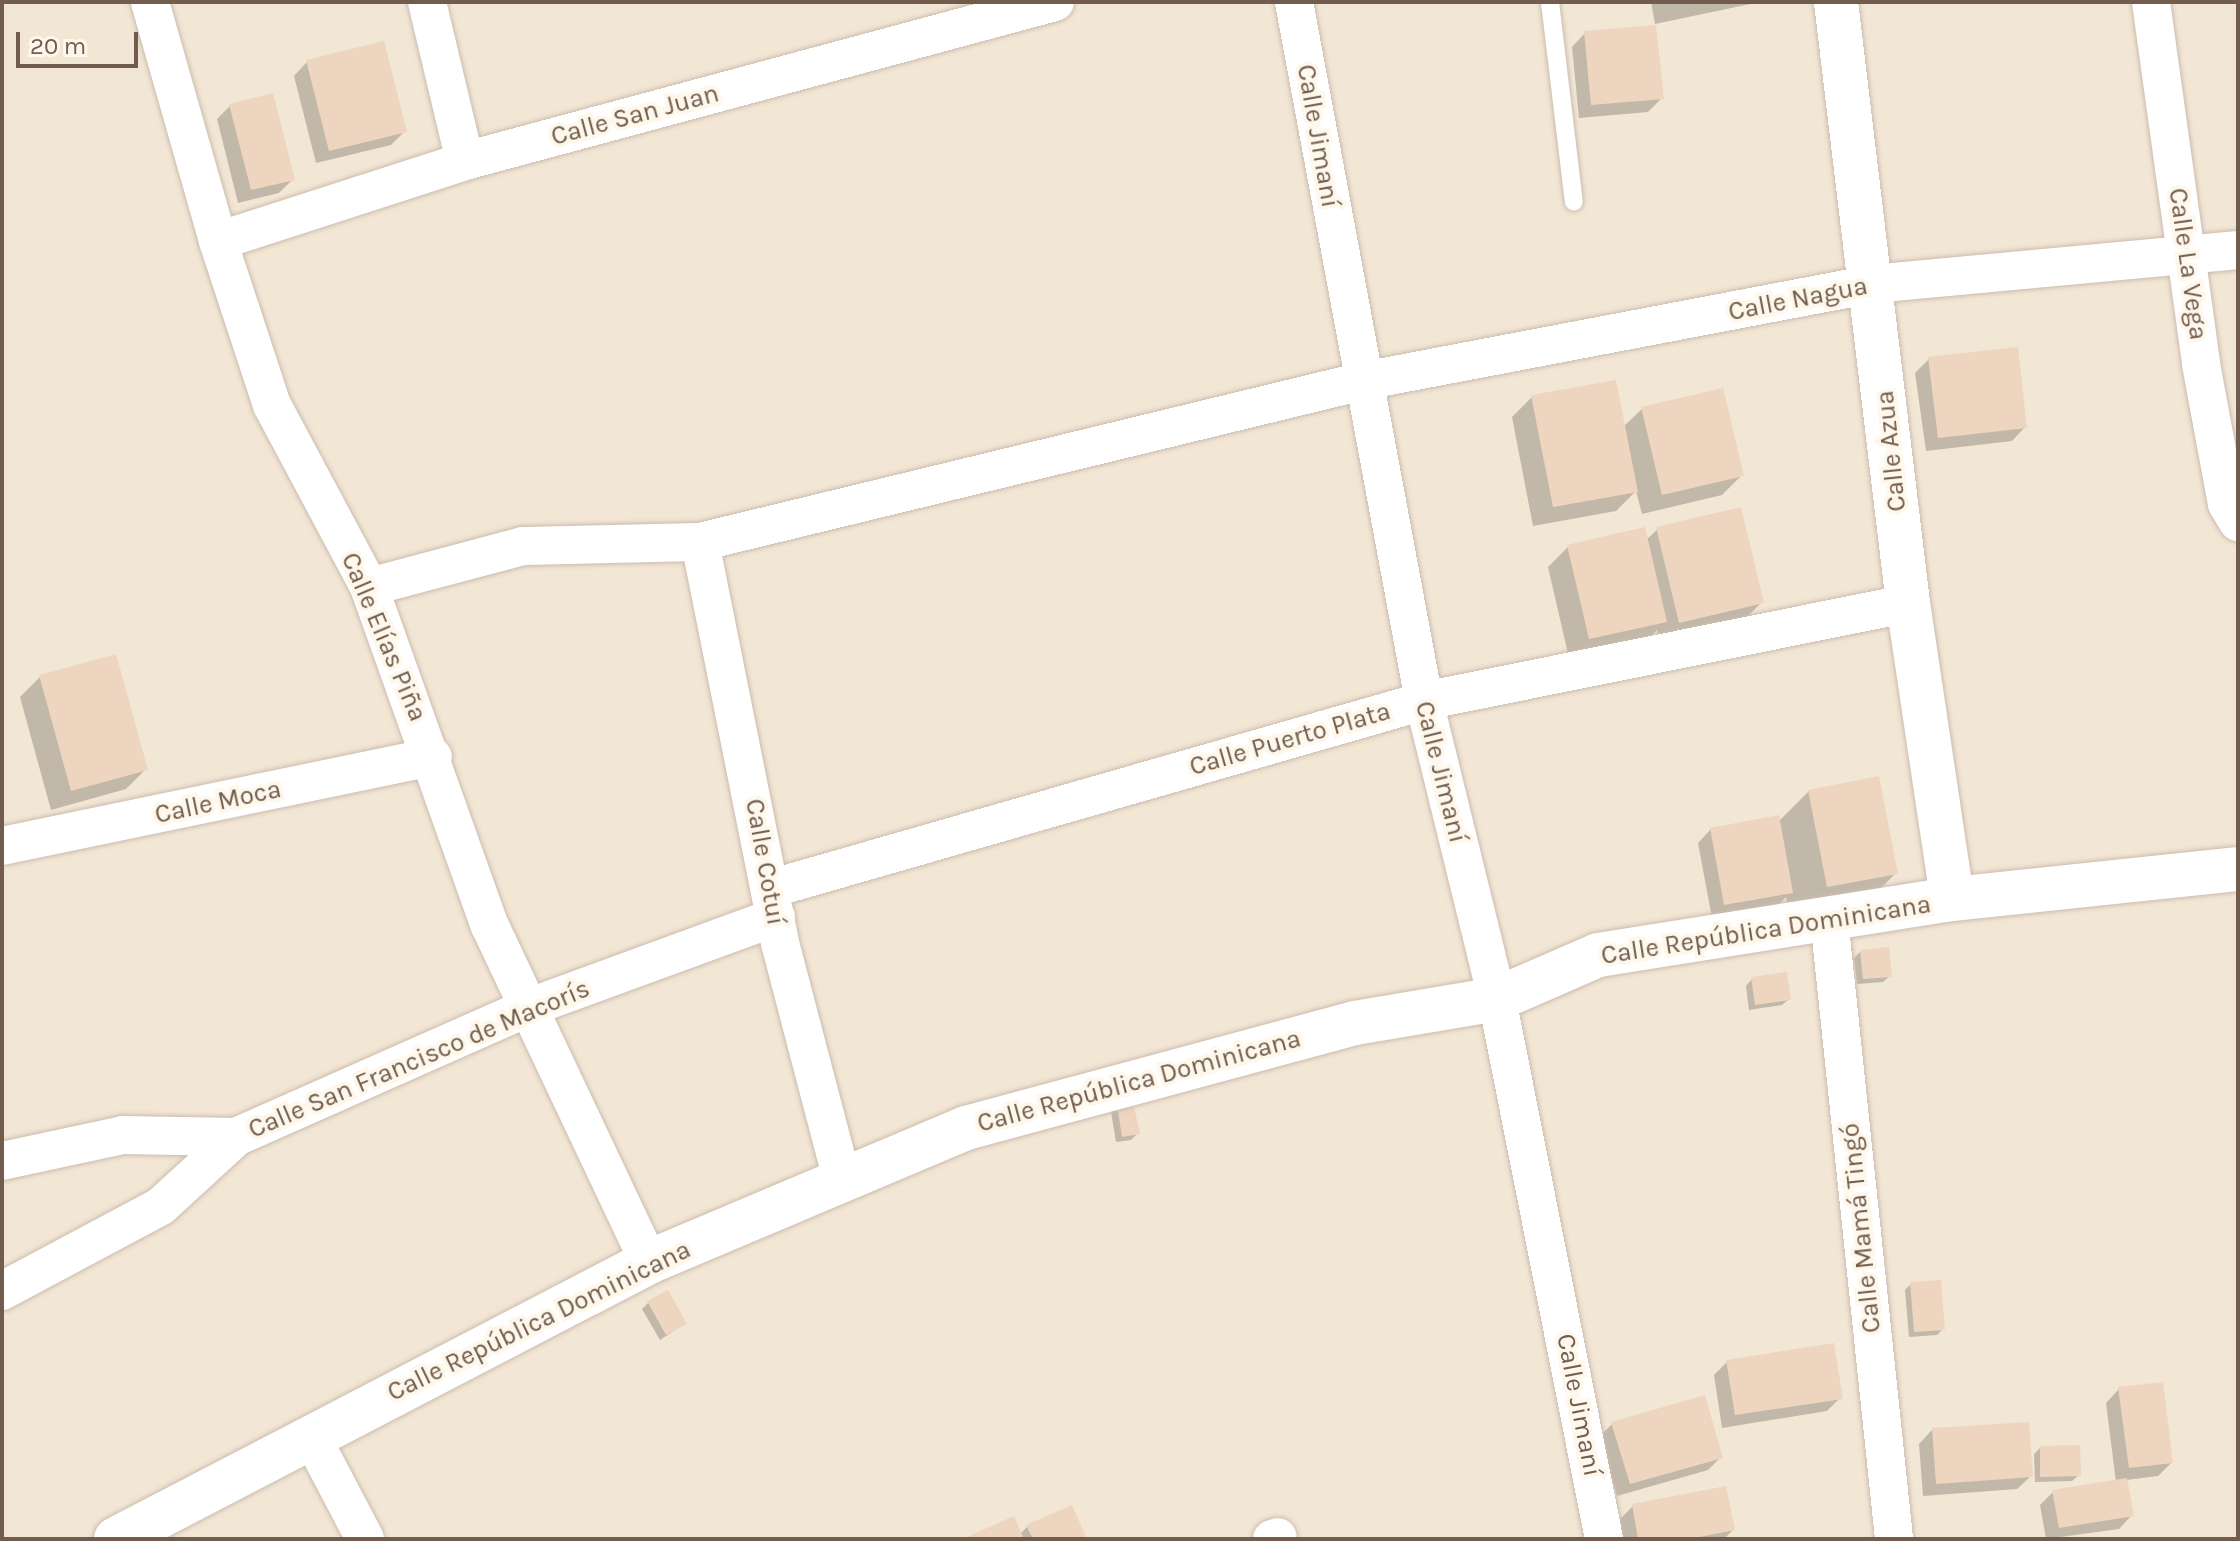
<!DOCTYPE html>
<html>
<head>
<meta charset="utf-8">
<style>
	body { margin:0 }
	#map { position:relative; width:2240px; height:1541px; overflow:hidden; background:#fbf4e6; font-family:Karla,sans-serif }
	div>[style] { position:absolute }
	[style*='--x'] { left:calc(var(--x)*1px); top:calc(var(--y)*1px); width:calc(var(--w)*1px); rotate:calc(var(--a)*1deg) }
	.residential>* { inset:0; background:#f2e6d5 }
	.shadow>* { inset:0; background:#0003 }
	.building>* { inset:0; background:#eed5c0 }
	.roads { filter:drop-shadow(0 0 2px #ccbcad) drop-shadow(0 0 2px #ccbcad) }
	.service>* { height:18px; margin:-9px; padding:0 9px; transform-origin:9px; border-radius:9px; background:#fff }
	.minor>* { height:38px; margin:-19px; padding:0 19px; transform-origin:19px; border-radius:19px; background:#fff }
	.tertiary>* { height:44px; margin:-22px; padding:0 22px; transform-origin:22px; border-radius:22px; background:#fff }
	span { translate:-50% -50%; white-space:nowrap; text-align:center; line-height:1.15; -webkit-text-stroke:8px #fef8ec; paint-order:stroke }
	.street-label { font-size:26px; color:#725c4d }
	.frame { position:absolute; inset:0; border:4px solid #725c4d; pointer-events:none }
	.scale { position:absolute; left:16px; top:32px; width:122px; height:36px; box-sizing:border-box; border:4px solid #725c4d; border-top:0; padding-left:10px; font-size:24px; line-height:28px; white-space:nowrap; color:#725c4d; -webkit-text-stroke:6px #fef8ec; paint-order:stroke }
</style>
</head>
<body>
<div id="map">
	<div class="residential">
		<div style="clip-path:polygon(2px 2px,2238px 2px,2238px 1539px,2px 1539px)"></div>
	</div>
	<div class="shadow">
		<div style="clip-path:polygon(1651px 2px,1760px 2px,1655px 24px)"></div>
		<div style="clip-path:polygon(1585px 33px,1662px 98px,1648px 112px,1579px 118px,1572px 47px)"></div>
		<div style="clip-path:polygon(307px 62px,404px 132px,391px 145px,316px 163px,294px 76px)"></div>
		<div style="clip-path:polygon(230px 106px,293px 179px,279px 193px,238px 203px,217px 119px)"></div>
		<div style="clip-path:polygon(1929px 359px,2025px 427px,2012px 441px,1926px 451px,1915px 373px)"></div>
		<div style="clip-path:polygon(1532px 397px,1623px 427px,1642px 409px,1742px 475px,1722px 495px,1642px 514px,1636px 491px,1616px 511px,1533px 526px,1512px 417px)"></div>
		<div style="clip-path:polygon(1658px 529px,1762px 602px,1742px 622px,1660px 642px,1657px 630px,1645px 642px,1569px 658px,1548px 567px,1568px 547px,1646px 540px)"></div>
		<div style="clip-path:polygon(40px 677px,146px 769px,126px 789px,51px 810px,20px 697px)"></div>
		<div style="clip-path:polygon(1809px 791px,1896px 873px,1860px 909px,1791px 922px,1786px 897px,1778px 905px,1712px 918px,1698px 843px,1711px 829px,1778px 822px)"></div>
		<div style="clip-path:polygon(1860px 952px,1890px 976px,1883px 982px,1857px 984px,1854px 958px)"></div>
		<div style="clip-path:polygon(1752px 979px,1789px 999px,1782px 1005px,1749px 1010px,1746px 986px)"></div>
		<div style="clip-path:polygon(1118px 1106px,1137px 1134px,1131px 1140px,1116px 1142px,1111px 1112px)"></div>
		<div style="clip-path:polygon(1911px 1284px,1943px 1329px,1937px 1335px,1909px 1337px,1905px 1290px)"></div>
		<div style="clip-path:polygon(648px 1303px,684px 1324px,660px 1340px,642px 1309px)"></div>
		<div style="clip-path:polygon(1727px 1362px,1840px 1398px,1827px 1411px,1722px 1428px,1714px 1375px)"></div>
		<div style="clip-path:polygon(2119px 1389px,2171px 1463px,2158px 1476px,2126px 1480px,2132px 1515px,2119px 1529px,2046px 1539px,2040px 1505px,2053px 1492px,2116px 1482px,2106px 1403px)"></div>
		<div style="clip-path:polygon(1612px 1424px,1721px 1457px,1708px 1470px,1617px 1496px,1599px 1437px)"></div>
		<div style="clip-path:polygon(1932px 1430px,2031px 1476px,2017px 1489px,1923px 1496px,1919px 1444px)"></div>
		<div style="clip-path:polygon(2040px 1448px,2079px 1475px,2072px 1481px,2035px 1482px,2034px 1454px)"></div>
		<div style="clip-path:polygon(1633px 1506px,1733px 1530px,1724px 1539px,1623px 1539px,1619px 1520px)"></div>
		<div style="clip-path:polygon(1028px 1526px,1084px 1539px,967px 1539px,1020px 1534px)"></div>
	</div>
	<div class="building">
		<div style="clip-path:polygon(1656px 25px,1664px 99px,1591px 105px,1584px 31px)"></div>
		<div style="clip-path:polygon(384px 41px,407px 132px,329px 151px,306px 60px)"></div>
		<div style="clip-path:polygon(273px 93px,295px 180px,251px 190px,229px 104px)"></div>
		<div style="clip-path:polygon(2018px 347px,2027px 428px,1938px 438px,1928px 357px)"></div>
		<div style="clip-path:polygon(1616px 380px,1638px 492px,1553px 507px,1531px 395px)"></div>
		<div style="clip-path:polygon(1723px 388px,1744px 476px,1662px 495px,1641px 407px)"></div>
		<div style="clip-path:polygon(1741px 507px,1764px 603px,1679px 623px,1656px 527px)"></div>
		<div style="clip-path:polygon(1645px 527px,1667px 622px,1589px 639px,1567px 545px)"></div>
		<div style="clip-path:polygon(116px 654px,148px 770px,71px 791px,39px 675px)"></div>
		<div style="clip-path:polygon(1879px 776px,1898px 874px,1827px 887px,1808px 790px)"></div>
		<div style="clip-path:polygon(1779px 815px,1793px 893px,1724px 905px,1710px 828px)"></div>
		<div style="clip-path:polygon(1889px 947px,1892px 977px,1863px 979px,1860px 950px)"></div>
		<div style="clip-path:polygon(1787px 972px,1791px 1000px,1755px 1005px,1751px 977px)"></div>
		<div style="clip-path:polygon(1133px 1102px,1140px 1134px,1122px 1137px,1117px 1104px)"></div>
		<div style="clip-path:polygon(1941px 1280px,1945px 1330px,1914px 1332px,1910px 1282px)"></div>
		<div style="clip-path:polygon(668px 1290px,687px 1324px,666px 1335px,647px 1301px)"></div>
		<div style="clip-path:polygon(1834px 1343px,1843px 1399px,1735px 1415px,1726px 1360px)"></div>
		<div style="clip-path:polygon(2163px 1382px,2173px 1463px,2129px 1468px,2118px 1387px)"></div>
		<div style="clip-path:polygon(1705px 1395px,1723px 1458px,1630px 1484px,1611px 1422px)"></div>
		<div style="clip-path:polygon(2029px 1422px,2033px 1477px,1936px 1484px,1932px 1428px)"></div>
		<div style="clip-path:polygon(2080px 1445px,2081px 1476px,2040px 1477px,2040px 1446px)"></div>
		<div style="clip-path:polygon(2127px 1478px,2134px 1516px,2059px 1528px,2052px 1490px)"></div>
		<div style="clip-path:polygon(1726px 1486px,1735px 1530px,1689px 1539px,1638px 1539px,1632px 1504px)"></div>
		<div style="clip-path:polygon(1072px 1505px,1087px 1539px,1033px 1539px,1026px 1525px)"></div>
		<div style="clip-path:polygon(1014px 1516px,1024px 1539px,962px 1539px)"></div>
	</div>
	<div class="roads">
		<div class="service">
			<div style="--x:1550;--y:2;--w:201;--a:83.2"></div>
		</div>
		<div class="minor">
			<div style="--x:150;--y:2;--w:248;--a:74.1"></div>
			<div style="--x:218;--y:241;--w:173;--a:71.8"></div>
			<div style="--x:272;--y:405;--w:206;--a:61.9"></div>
			<div style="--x:369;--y:587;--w:360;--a:70.4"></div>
			<div style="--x:490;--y:926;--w:372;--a:64.7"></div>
			<div style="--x:427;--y:2;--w:163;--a:76.6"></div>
			<div style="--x:1294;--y:2;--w:711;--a:79.46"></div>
			<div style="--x:1424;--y:701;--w:307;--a:76.2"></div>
			<div style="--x:1497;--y:999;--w:550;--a:78.79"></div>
			<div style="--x:2151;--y:2;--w:365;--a:82.1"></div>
			<div style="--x:2201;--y:364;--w:142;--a:79.5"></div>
			<div style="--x:2227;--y:504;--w:21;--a:59"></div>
			<div style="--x:218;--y:241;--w:260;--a:-17.9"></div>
			<div style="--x:465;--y:161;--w:611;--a:-15.08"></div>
			<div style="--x:700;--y:542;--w:409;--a:78.7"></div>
			<div style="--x:780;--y:943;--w:244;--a:75.3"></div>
			<div style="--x:369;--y:587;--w:159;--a:-14.9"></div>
			<div style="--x:523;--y:546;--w:177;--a:-1.3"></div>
			<div style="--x:700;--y:542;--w:682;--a:-13.65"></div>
			<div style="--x:1363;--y:381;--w:518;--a:-10.79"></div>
			<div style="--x:1872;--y:284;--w:368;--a:-5.3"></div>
			<div style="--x:2;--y:846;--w:440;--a:-11.7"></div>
			<div style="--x:773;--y:888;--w:677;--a:-16.03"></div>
			<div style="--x:1424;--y:701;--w:494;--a:-11.4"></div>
			<div style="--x:1829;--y:918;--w:624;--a:84.02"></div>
			<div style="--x:2;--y:1161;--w:124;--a:-12.1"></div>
			<div style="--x:123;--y:1135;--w:113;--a:1"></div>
			<div style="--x:2;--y:1291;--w:180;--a:-28.1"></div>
			<div style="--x:161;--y:1206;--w:102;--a:-42.6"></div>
			<div style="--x:236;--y:1137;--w:321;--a:-23.9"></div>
			<div style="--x:530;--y:1007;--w:262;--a:-20.1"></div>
			<div style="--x:311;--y:1436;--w:116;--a:62.3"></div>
			<div style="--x:1272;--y:1539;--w:6;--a:-18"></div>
		</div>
		<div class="tertiary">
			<div style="--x:1836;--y:2;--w:605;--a:83.17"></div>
			<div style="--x:1908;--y:603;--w:299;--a:81.5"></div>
			<div style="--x:116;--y:1539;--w:601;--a:-27.46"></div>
			<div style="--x:649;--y:1262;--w:344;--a:-22.9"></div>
			<div style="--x:966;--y:1128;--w:403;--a:-15.1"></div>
			<div style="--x:1355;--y:1023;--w:144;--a:-9.6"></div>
			<div style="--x:1497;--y:999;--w:110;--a:-23.5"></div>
			<div style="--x:1598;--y:955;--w:358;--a:-9"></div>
			<div style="--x:1952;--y:899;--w:288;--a:-6"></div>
		</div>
	</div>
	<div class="street-label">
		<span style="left:635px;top:115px;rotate:-15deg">Calle San Juan</span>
		<span style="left:1318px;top:136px;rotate:80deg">Calle Jimaní</span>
		<span style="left:2188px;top:264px;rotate:82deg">Calle La Vega</span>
		<span style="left:1798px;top:299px;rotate:-11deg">Calle Nagua</span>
		<span style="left:1891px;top:451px;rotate:-96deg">Calle Azua</span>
		<span style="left:384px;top:637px;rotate:67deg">Calle Elías Piña</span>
		<span style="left:1290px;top:739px;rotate:-16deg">Calle Puerto Plata</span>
		<span style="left:1441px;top:772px;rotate:76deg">Calle Jimaní</span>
		<span style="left:218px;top:802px;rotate:-12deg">Calle Moca</span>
		<span style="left:765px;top:862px;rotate:80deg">Calle Cotuí</span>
		<span style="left:1766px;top:930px;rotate:-9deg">Calle República Dominicana</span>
		<span style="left:419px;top:1059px;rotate:-23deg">Calle San Francisco de Macorís</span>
		<span style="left:1139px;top:1081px;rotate:-15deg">Calle República Dominicana</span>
		<span style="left:1861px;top:1228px;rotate:-96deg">Calle Mamá Tingó</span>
		<span style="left:539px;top:1321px;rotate:-26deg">Calle República Dominicana</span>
		<span style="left:1579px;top:1405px;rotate:79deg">Calle Jimaní</span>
	</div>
	<div class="frame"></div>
	<div class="scale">20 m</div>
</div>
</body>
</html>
